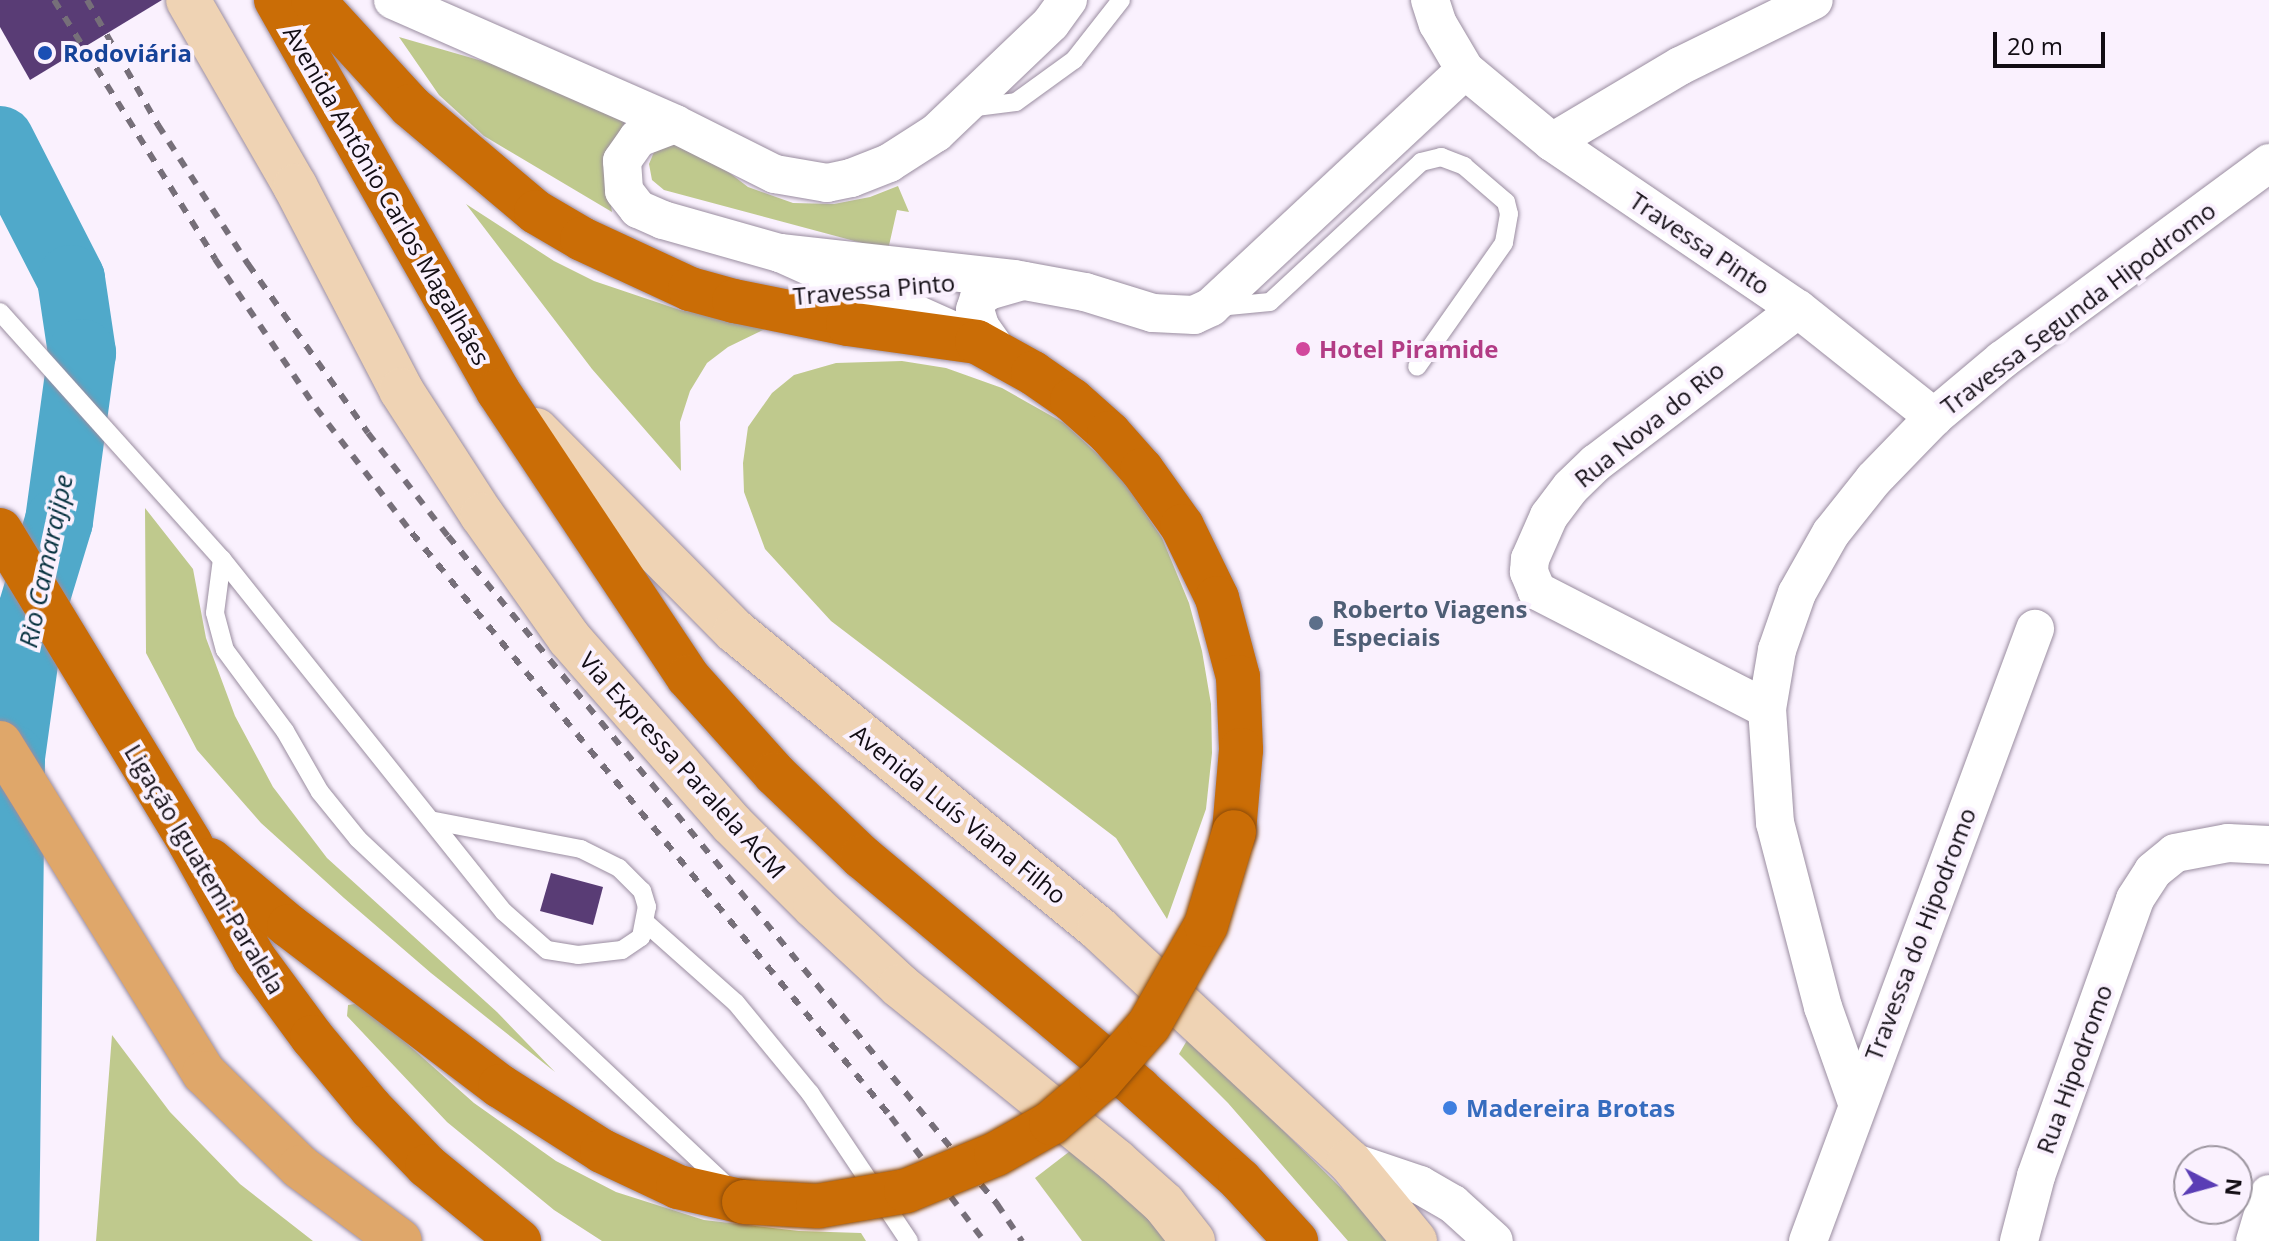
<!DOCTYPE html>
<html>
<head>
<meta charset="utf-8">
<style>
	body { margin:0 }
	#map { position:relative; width:2269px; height:1241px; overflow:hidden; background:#faf1fe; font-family:"Open Sans",sans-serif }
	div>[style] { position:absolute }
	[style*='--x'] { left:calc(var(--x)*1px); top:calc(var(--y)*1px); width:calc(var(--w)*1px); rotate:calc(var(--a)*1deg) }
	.green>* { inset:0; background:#bfc98d }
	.river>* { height:68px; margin:-34px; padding:0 34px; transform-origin:34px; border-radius:34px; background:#50a9ca }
	.building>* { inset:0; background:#593c75 }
	.roads { filter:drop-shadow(0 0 2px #9a8da0) drop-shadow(0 0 2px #9a8da0) }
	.lane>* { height:18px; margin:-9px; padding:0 9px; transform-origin:9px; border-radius:9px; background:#fff }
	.street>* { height:38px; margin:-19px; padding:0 19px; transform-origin:19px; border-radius:19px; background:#fff }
	.secondary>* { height:44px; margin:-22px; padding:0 22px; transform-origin:22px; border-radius:22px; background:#efd3b4 }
	.primary>* { height:44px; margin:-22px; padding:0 22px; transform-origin:22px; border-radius:22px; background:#dfa76a }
	.highway>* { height:44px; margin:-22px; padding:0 22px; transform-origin:22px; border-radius:22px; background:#ca6d06 }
	.rail>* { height:6px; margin-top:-3px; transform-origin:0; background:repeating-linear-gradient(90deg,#766f79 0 10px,transparent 0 20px) }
	.bridges { filter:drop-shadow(0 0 2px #8a4b0b) drop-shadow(0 0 2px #8a4b0b) }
	.highway-bridge>* { height:44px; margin:-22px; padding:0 22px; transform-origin:22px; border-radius:22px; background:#ca6d06 }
	.dots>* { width:22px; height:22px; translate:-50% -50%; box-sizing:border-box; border:4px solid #faf1fe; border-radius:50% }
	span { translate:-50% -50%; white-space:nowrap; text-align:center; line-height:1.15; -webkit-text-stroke:8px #faf1fe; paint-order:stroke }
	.transit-label { font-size:24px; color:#164399; font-weight:700 }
	.left { translate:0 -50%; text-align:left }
	.street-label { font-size:24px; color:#120d14 }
	.hotel-label { font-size:24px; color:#b23c85; font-weight:700 }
	.service-label { font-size:24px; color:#4e5e75; font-weight:700 }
	.shop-label { font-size:24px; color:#366cbe; font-weight:700 }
	.water-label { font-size:26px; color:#06313f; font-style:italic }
	.north { position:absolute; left:2173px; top:1145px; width:80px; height:80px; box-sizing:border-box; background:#faf1fe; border:2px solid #9d96a0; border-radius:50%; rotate:96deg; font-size:22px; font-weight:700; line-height:32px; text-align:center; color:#120d14 }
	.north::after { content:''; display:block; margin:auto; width:28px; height:36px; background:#5a3db5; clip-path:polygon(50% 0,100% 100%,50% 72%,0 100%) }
	.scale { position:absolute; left:1993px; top:32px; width:112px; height:36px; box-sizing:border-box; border:4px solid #120d14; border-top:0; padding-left:10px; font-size:24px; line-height:28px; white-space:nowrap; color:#120d14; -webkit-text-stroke:6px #faf1fe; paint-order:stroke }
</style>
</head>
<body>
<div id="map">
	<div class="green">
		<div style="clip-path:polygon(399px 37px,517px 71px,627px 119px,604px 161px,612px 212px,484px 136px,439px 95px)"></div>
		<div style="clip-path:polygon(683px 142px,701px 151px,748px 187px,793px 203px,834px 204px,870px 197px,898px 186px,909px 212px,897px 210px,888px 250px,664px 190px,652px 180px,649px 164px,654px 152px,665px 145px)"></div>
		<div style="clip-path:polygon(466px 204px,554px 261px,594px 281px,680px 310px,771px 326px,728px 347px,707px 363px,690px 391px,680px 422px,681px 471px,592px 369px)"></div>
		<div style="clip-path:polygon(902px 361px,946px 368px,1002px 388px,1064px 423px,1118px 473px,1162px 538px,1189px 603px,1202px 651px,1211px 704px,1212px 753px,1206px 809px,1167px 919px,1116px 838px,831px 621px,765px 549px,744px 492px,743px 463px,748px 427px,772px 393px,794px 375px,836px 363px)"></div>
		<div style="clip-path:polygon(145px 508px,193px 569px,206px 638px,235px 716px,273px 787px,327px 858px,497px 1012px,555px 1072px,431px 973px,344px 898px,261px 823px,197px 750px,146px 653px)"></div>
		<div style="clip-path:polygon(361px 1003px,474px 1103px,556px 1161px,616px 1192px,704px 1220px,799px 1231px,861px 1233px,866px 1241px,602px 1241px,554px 1210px,447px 1122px,347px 1016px,348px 1005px)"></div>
		<div style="clip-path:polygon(112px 1035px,170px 1112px,240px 1184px,313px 1241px,96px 1241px)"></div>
		<div style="clip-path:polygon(1189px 1037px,1349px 1196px,1387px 1241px,1348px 1241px,1228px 1103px,1179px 1054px)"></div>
		<div style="clip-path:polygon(1074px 1148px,1171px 1241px,1082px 1241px,1035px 1178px)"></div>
	</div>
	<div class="river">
		<div style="--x:0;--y:140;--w:156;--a:62.9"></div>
		<div style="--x:71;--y:279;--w:75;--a:81.5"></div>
		<div style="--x:82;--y:353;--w:170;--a:97.8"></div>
		<div style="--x:59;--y:521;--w:96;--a:106.9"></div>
		<div style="--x:31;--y:613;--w:146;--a:97.9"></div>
		<div style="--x:11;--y:758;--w:483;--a:90.7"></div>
	</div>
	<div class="building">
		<div style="clip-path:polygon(0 0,162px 0,30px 80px,0 27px)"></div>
		<div style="clip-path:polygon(551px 873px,603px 887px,593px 925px,540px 911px)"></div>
	</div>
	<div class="roads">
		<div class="lane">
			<div style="--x:968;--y:108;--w:48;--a:-7.1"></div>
			<div style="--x:1016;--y:102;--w:72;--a:-35.9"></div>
			<div style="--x:1074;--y:60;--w:76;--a:-51.9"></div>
			<div style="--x:1218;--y:307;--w:52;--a:-5.5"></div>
			<div style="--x:1270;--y:302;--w:206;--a:-42.8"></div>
			<div style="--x:1421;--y:162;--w:21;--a:-14"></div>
			<div style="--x:1441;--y:157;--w:25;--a:21"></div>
			<div style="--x:1464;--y:166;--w:55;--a:40.6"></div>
			<div style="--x:1506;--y:202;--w:12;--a:76"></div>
			<div style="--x:1509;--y:214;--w:29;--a:100"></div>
			<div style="--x:1504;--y:243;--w:151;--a:125.1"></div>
			<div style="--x:0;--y:312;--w:332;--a:48.1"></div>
			<div style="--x:222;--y:559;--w:452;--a:51.4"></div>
			<div style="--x:504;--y:912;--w:57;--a:41.5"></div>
			<div style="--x:547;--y:950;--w:31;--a:9"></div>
			<div style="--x:578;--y:955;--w:44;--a:-6.5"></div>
			<div style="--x:622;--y:950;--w:23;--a:-34"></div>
			<div style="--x:641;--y:937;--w:31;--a:-79"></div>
			<div style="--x:647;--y:907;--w:17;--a:-107"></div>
			<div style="--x:642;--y:891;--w:33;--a:-135"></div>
			<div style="--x:619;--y:868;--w:42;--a:-153.4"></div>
			<div style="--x:581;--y:849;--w:150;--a:-169.2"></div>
			<div style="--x:222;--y:559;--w:54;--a:97.4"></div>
			<div style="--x:215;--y:613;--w:38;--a:75"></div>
			<div style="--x:225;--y:650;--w:101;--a:53.5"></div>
			<div style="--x:285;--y:731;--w:70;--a:60.2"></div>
			<div style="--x:320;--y:792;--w:60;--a:51"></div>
			<div style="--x:358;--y:839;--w:509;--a:43.25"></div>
			<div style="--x:646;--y:923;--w:120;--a:41.6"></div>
			<div style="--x:736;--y:1003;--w:117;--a:50.6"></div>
			<div style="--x:810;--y:1093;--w:178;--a:56.2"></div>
		</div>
		<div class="street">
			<div style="--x:393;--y:0;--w:308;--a:23.7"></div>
			<div style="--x:675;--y:124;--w:112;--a:26.6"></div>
			<div style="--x:775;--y:174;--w:53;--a:9.8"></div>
			<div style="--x:827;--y:183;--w:25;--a:-12"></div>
			<div style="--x:851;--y:178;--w:41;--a:-21.5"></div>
			<div style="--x:889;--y:163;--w:56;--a:-32.6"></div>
			<div style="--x:936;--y:133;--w:159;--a:-43.7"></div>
			<div style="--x:1051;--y:23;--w:29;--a:-54"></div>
			<div style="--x:1430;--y:0;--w:25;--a:72"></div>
			<div style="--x:1438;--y:24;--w:53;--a:59.6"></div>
			<div style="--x:1465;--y:70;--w:113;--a:39.6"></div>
			<div style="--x:1552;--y:142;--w:297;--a:34.2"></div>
			<div style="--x:1798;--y:309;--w:174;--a:38.5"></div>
			<div style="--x:675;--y:124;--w:40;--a:159"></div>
			<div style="--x:638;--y:138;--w:28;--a:125"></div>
			<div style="--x:622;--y:161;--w:30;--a:86"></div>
			<div style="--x:624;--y:191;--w:23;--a:52"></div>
			<div style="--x:638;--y:209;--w:27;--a:24"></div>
			<div style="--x:663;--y:220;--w:122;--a:15.8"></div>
			<div style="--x:780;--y:253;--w:195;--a:24.2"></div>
			<div style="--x:1552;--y:142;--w:149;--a:-30.7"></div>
			<div style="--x:1680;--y:66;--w:149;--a:-26.2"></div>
			<div style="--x:780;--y:253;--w:235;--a:6.3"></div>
			<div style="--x:1014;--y:279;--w:72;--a:10.4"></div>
			<div style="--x:1085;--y:292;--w:71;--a:17.2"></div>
			<div style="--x:1153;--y:313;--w:41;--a:2.8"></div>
			<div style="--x:1194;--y:315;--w:19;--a:-25"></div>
			<div style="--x:1211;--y:307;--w:347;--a:-43"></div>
			<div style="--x:1000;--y:355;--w:35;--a:-125"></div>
			<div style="--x:980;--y:326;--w:17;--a:-107"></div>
			<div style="--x:975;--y:310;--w:13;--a:-72"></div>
			<div style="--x:979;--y:298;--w:11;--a:-38"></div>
			<div style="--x:988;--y:291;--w:37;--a:-16"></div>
			<div style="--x:1767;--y:709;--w:259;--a:-152.8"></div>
			<div style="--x:1537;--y:591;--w:21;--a:-113"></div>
			<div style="--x:1529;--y:572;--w:13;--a:-86"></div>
			<div style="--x:1530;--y:559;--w:47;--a:-66.2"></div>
			<div style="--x:1549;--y:516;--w:36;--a:-53"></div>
			<div style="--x:1571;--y:487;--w:35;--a:-44"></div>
			<div style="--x:1596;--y:463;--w:254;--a:-37.3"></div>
			<div style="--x:1857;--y:1103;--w:102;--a:-109.5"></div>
			<div style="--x:1823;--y:1007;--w:190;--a:-104.6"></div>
			<div style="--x:1775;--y:823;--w:114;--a:-94"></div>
			<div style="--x:1767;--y:709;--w:60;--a:-80.4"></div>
			<div style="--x:1777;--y:650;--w:60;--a:-70.7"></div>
			<div style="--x:1797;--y:593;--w:69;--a:-60.5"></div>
			<div style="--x:1831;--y:533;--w:69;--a:-51.5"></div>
			<div style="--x:1874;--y:479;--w:86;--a:-45.9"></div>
			<div style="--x:1934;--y:417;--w:89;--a:-40"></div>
			<div style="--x:2002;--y:360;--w:332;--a:-36.4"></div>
			<div style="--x:1349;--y:1161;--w:75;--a:18.7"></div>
			<div style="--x:1420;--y:1185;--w:38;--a:30"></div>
			<div style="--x:1453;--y:1204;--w:55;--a:42.1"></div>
			<div style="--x:1808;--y:1241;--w:653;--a:-69.65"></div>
			<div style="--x:2019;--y:1241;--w:67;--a:-75.3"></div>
			<div style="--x:2036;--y:1176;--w:294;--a:-70.3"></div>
			<div style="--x:2135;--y:899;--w:33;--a:-57"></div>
			<div style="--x:2153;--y:871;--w:28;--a:-39"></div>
			<div style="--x:2175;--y:853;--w:54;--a:-10.7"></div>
			<div style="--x:2228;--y:843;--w:41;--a:2.8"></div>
			<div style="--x:2255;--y:1241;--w:49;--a:-73.4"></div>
		</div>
		<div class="secondary">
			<div style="--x:188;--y:0;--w:215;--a:60.1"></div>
			<div style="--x:295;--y:186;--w:230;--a:62.5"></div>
			<div style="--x:401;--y:390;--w:149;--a:57.1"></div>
			<div style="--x:482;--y:515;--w:151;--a:54.7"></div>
			<div style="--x:569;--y:638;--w:247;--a:48.8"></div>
			<div style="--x:732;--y:824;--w:117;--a:45"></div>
			<div style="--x:815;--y:907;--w:116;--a:42.9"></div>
			<div style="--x:900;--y:986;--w:278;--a:39"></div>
			<div style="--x:1116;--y:1161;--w:64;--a:41.9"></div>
			<div style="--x:1164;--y:1204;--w:47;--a:51.9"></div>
			<div style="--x:536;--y:430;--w:283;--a:45.3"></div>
			<div style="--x:735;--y:631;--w:470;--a:39.3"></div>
			<div style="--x:1099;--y:929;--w:341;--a:42.9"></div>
			<div style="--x:1349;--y:1161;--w:104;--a:50.5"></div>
		</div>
		<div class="primary">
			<div style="--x:0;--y:743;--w:388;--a:58.3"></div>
			<div style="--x:204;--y:1073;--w:134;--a:44.4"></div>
			<div style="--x:300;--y:1167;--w:124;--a:36.5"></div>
		</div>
		<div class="highway">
			<div style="--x:276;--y:0;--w:450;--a:60.4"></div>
			<div style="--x:498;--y:391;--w:343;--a:56.4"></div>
			<div style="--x:688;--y:677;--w:130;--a:48.1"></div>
			<div style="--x:775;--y:774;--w:120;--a:43.7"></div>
			<div style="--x:862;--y:857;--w:361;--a:39.9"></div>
			<div style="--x:1139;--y:1089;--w:136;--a:42"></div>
			<div style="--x:1240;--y:1180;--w:83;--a:47.4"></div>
			<div style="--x:313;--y:0;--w:144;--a:47.5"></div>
			<div style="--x:410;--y:106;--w:165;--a:40.1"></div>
			<div style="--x:536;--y:212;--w:53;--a:30.4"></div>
			<div style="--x:582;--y:239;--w:119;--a:24.8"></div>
			<div style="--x:690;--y:289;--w:46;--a:15.3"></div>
			<div style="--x:734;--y:301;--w:116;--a:11.4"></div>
			<div style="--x:848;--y:324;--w:130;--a:7.9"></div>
			<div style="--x:977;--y:342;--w:64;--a:29"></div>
			<div style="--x:1033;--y:373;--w:47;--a:34.7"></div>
			<div style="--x:1072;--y:400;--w:50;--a:41.7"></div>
			<div style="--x:1109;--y:433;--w:50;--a:48.3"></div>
			<div style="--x:1142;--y:470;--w:69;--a:54.5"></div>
			<div style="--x:1182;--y:526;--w:80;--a:64.1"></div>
			<div style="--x:1217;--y:598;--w:82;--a:75.1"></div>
			<div style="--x:1238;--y:677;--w:73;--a:87.6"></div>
			<div style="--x:1241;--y:750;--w:82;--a:94.9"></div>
			<div style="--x:0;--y:530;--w:366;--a:58.7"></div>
			<div style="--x:190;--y:843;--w:132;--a:60.9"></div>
			<div style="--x:254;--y:958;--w:98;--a:53.7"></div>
			<div style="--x:312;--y:1037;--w:92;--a:50.3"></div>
			<div style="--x:371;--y:1108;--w:81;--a:46"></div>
			<div style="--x:427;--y:1166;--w:119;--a:39.2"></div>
			<div style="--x:210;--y:860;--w:103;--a:39.9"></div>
			<div style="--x:289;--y:926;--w:265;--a:37.2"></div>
			<div style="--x:500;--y:1086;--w:121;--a:32.5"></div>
			<div style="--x:602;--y:1151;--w:84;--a:25.3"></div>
			<div style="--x:678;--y:1187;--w:68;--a:12.8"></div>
		</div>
	</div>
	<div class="rail">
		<div style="--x:54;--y:0;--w:305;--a:58.1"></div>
		<div style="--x:215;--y:259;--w:180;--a:55.9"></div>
		<div style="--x:316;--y:408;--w:158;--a:52.5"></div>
		<div style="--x:412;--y:533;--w:755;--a:50.64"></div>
		<div style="--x:891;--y:1117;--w:155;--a:53.1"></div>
		<div style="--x:87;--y:0;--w:144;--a:60.4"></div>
		<div style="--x:158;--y:125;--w:166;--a:57.1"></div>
		<div style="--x:248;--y:264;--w:207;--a:54.6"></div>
		<div style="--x:368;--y:433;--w:130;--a:52.2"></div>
		<div style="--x:448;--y:536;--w:865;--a:50.58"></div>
		<div style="--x:997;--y:1204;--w:45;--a:56"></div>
	</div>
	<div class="bridges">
		<div class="highway-bridge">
			<div style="--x:744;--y:1202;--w:74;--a:3.1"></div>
			<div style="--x:818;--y:1206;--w:89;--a:-9.7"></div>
			<div style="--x:906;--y:1191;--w:97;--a:-22.3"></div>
			<div style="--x:996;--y:1154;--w:63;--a:-29.4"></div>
			<div style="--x:1051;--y:1123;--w:66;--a:-40.7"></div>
			<div style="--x:1101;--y:1080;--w:73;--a:-48.9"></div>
			<div style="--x:1149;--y:1025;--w:115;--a:-60.3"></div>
			<div style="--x:1206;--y:925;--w:97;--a:-73.2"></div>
		</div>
	</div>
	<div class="dots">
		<div style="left:45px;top:53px;background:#1a4fb4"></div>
		<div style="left:1303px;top:349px;background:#d1479c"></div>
		<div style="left:1316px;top:623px;background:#5c6f8a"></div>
		<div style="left:1450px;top:1108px;background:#3f7fe0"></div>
	</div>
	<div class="transit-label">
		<span class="left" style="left:63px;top:53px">Rodoviária</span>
	</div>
	<div class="street-label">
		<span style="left:387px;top:195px;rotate:60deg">Avenida Antônio Carlos Magalhães</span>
		<span style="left:1700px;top:243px;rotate:34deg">Travessa Pinto</span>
		<span style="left:874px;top:289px;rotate:-5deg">Travessa Pinto</span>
		<span style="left:2078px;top:308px;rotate:-37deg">Travessa Segunda Hipodromo</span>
		<span style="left:1649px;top:424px;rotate:-39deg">Rua Nova do Rio</span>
		<span style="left:683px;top:765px;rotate:48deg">Via Expressa Paralela ACM</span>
		<span style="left:959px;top:814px;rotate:39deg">Avenida Luís Viana Filho</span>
		<span style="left:205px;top:869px;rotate:59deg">Ligação Iguatemi-Paralela</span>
		<span style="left:1920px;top:934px;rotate:-69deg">Travessa do Hipodromo</span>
		<span style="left:2074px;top:1069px;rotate:-70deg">Rua Hipodromo</span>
	</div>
	<div class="hotel-label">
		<span class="left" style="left:1319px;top:349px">Hotel Piramide</span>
	</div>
	<div class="service-label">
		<span class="left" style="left:1332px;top:623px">Roberto Viagens<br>Especiais</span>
	</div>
	<div class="shop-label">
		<span class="left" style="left:1466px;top:1108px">Madereira Brotas</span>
	</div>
	<div class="water-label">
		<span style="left:46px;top:561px;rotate:-78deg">Rio Camarajipe</span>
	</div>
	<div class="north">N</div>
	<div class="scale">20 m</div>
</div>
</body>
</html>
